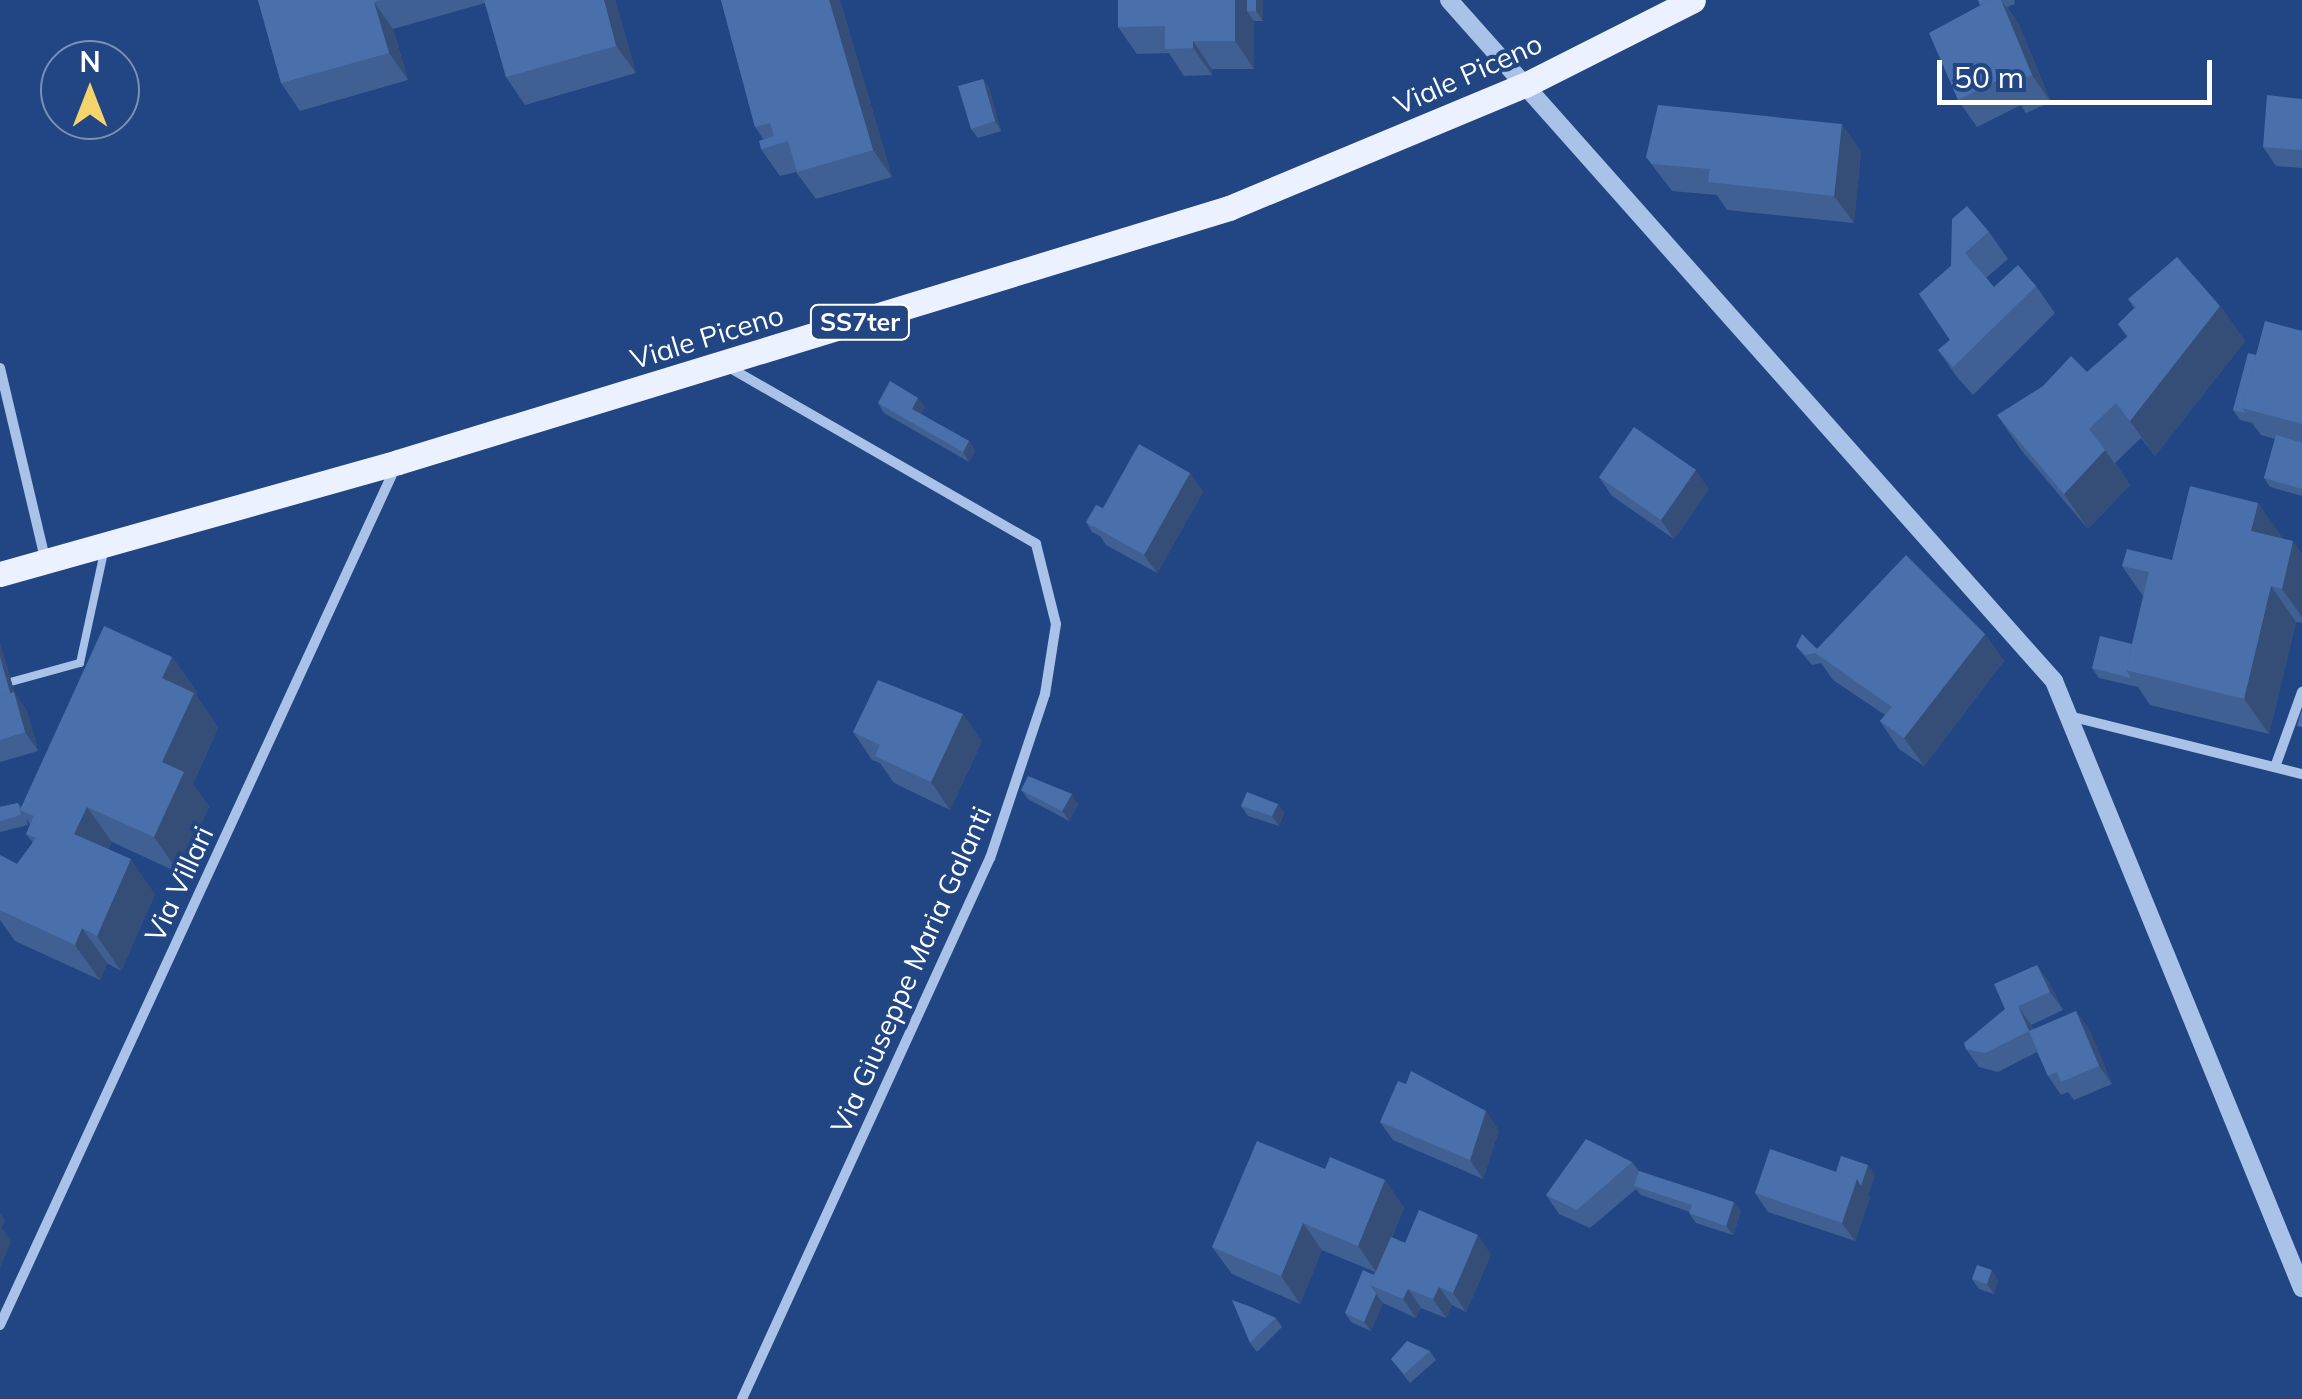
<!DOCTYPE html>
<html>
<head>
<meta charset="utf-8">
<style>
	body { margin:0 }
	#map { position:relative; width:2302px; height:1399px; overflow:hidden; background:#214683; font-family:Mulish,sans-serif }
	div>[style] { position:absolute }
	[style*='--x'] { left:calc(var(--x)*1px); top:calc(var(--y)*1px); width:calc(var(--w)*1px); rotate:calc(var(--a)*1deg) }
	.service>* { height:8px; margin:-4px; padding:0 4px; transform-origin:4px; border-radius:4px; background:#a9c2e8 }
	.minor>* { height:10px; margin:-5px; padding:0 5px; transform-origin:5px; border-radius:5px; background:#a9c2e8 }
	.tertiary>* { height:18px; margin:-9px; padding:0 9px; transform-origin:9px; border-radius:9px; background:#a9c2e8 }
	.primary>* { height:25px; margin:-12.5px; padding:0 12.5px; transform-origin:12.5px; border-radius:12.5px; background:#ebf1fe }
	.wall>* { inset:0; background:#406093 }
	.shaded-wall>* { inset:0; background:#344e78 }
	.building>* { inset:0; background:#4a70ab }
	span { translate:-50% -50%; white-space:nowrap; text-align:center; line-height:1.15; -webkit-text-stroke:8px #214683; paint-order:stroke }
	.shield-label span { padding:2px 8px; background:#214683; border:2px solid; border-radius:8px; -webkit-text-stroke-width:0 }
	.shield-label { font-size:25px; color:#fff; font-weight:700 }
	.street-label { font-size:28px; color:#fff }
	.north { position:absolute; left:40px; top:40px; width:100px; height:100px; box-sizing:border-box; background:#214683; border:2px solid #7a90b5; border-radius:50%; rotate:0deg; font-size:28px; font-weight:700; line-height:40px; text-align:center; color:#fff }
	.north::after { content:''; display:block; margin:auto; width:35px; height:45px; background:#f5d46b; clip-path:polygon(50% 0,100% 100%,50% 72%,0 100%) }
	.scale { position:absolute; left:1937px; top:60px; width:275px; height:45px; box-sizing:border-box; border:5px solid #fff; border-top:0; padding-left:12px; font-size:30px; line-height:35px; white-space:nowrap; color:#fff; -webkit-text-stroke:8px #214683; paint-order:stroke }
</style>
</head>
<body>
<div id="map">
	<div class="service">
		<div style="--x:0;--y:685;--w:83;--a:-15.4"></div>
		<div style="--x:80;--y:663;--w:114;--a:-77.8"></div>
	</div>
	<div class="minor">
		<div style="--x:725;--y:365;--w:359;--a:29.9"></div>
		<div style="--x:1036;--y:544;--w:82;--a:76"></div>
		<div style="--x:1056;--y:624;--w:71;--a:98.9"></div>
		<div style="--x:1045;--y:694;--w:173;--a:108.5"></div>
		<div style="--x:990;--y:858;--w:595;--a:114.63"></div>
		<div style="--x:0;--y:368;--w:196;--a:76.7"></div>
		<div style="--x:2069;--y:716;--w:240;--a:14"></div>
		<div style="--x:2275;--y:767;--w:80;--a:-70.2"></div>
		<div style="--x:0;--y:1325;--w:944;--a:-65.25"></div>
	</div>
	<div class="tertiary">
		<div style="--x:1449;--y:0;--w:911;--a:48.38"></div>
		<div style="--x:2054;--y:681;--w:656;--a:67.78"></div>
	</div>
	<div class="primary">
		<div style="--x:0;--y:574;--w:413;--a:-15.7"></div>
		<div style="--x:398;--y:462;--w:869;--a:-17"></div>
		<div style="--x:1229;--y:208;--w:321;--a:-22.6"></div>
		<div style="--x:1525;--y:85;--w:188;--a:-26.8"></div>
	</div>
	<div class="wall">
		<div style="clip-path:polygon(258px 0,615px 0,636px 73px,525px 105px,506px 77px,485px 3px,393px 29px,408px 80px,300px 111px,281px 83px)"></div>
		<div style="clip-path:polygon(721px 0,840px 0,892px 177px,816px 199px,796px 172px,780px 176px,761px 149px,764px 140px,755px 127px)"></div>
		<div style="clip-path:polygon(1263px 0,1263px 21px,1254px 21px,1254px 69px,1212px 69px,1212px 75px,1184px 76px,1169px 53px,1137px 54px,1118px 27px)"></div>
		<div style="clip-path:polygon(1978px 0,2014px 0,2015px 4px,2007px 7px,2018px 23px,2051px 102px,2026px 113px,2021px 105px,1977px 127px,1958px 100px,1980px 5px)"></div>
		<div style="clip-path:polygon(983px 79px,989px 88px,1001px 131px,978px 138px,971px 129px)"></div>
		<div style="clip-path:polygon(2302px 99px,2302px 168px,2276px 166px,2263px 147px)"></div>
		<div style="clip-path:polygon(1861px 151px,1854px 223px,1727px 210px,1717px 195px,1672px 191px,1646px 157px)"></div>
		<div style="clip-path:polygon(1989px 232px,2008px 259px,1986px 278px,1994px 287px,2036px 286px,2055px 313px,1973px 395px,1957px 377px,1938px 350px,1950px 340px,1919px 294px)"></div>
		<div style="clip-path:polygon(2128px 299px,2220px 306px,2245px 341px,2155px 456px,2141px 438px,2115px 463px,2130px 485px,2088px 529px,2022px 451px,1997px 415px,2087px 372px,2127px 337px,2118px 324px,2134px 308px)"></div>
		<div style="clip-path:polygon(2302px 331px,2302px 496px,2270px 487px,2264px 478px,2275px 439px,2261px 435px,2252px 423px,2240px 420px,2233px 410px,2256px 355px)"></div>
		<div style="clip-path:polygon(878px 403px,925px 407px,921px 414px,969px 441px,975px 451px,969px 462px,884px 413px)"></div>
		<div style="clip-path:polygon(1190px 473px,1203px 492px,1157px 573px,1106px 545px,1100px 536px,1092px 532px,1086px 522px,1103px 508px)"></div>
		<div style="clip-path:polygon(1599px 477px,1709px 489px,1674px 539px,1612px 496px)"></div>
		<div style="clip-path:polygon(2258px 503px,2283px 539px,2302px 554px,2302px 623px,2296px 622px,2269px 734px,2150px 705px,2138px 687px,2099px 678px,2092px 668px,2132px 644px,2143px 596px,2122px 566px,2172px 560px)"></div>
		<div style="clip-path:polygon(1985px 634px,2004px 661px,1924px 766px,1899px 749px,1880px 721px,1885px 715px,1833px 680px,1821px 663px,1812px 665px,1796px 646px,1817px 649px)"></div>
		<div style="clip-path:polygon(0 643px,15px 694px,27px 711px,38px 751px,0 762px)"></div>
		<div style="clip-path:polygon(172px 657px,197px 692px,196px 695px,218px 728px,193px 784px,209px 807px,179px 873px,112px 842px,108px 849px,155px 894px,121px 971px,107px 963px,100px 980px,15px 941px,0 920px,0 855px,17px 864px,33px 843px,26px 834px,30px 824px,26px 819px,28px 825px,0 832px,0 807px,18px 803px,21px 807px)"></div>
		<div style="clip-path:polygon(853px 732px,982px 741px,950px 810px,894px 783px,880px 763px,872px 760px)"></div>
		<div style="clip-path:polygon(1021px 790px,1078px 804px,1069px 821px,1028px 799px)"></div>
		<div style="clip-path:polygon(1278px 804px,1284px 813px,1279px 826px,1248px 816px,1241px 806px)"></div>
		<div style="clip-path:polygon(2037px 965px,2050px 984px,2063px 1010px,2031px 1025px,2033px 1029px,2089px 1029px,2112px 1084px,2074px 1100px,2068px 1092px,2061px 1095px,2048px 1076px,2037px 1052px,1998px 1072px,1979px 1067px,1966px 1049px,2005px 1009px)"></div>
		<div style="clip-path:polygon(1380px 1122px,1499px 1130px,1483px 1179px,1393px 1140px)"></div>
		<div style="clip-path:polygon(1632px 1162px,1639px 1171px,1741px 1211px,1733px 1235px,1696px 1223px,1689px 1213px,1690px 1212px,1641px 1195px,1636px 1189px,1590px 1228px,1559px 1214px,1546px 1195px)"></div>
		<div style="clip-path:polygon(1325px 1169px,1385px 1180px,1404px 1208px,1392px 1237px,1405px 1243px,1491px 1254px,1466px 1312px,1452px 1305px,1446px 1318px,1421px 1308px,1416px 1318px,1383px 1303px,1371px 1331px,1351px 1322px,1345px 1313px,1375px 1272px,1322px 1250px,1300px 1304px,1232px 1274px,1212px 1247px)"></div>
		<div style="clip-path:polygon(1836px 1172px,1875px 1175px,1868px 1195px,1870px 1197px,1855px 1241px,1768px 1212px,1755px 1193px)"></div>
		<div style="clip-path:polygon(1972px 1279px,1998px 1280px,1994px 1294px,1979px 1289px)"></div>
		<div style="clip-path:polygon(1276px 1318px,1282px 1327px,1257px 1352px,1250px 1343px)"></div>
		<div style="clip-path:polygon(1430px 1351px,1436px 1360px,1410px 1383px,1391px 1359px)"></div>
	</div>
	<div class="shaded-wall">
		<div style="clip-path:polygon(604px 0,615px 0,636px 73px,616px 46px)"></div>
		<div style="clip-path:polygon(829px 0,840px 0,892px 177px,873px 150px)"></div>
		<div style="clip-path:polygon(1235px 0,1254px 0,1247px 11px,1254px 21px,1254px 69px,1235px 41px)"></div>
		<div style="clip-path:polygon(1256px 0,1263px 0,1263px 21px,1256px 11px)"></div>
		<div style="clip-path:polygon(2001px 0,2018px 23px,2051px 102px,2032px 75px)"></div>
		<div style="clip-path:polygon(374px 2px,393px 29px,408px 80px,389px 53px)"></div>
		<div style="clip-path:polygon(1193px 41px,1212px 69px,1212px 75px,1193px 48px)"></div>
		<div style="clip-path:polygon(983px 79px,989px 88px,1001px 131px,995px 121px)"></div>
		<div style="clip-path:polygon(1842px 124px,1861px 151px,1854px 223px,1834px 196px)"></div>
		<div style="clip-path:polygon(2220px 306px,2245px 341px,2155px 456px,2130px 421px)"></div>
		<div style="clip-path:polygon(918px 398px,925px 407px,919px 418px,912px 409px)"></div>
		<div style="clip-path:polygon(969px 441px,975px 451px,969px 462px,963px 452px)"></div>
		<div style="clip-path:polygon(2105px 450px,2130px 485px,2088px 529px,2064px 494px)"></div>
		<div style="clip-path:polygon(1696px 470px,1709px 489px,1674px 539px,1661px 520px)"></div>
		<div style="clip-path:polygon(1190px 473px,1203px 492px,1157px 573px,1144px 555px)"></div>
		<div style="clip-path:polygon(2258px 503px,2283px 538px,2276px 567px,2251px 531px)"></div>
		<div style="clip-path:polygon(2293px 541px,2302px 554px,2302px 617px,2282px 589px)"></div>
		<div style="clip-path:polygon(2271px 586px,2296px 622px,2269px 734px,2244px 699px)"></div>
		<div style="clip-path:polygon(1985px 634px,2004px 661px,1924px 766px,1904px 738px)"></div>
		<div style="clip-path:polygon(0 643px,15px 694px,27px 711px,38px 751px,25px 732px,13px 703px,0 657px)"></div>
		<div style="clip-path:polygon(172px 657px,197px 692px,196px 695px,218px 728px,193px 784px,209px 807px,179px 873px,154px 837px,162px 678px)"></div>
		<div style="clip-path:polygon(963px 714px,982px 741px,950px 810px,931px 782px)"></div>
		<div style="clip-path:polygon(1072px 794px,1078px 804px,1069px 821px,1062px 811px)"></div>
		<div style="clip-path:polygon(1278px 804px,1284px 813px,1279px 826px,1272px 816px)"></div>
		<div style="clip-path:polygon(87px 807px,112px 842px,99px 869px,74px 834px)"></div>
		<div style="clip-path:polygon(131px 859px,155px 894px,121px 971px,97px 936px)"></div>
		<div style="clip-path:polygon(82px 928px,107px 963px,100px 980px,75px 945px)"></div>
		<div style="clip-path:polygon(2037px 965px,2050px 984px,2063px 1010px,2050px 992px)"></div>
		<div style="clip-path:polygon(2018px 1006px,2031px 1025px,2042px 1050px,2029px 1031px)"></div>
		<div style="clip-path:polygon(2076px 1011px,2089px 1029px,2112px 1084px,2099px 1066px)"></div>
		<div style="clip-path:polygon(1486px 1111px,1499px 1130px,1483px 1179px,1470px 1160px)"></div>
		<div style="clip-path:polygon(1868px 1165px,1875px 1175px,1868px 1195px,1870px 1197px,1855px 1241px,1842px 1223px,1857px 1179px)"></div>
		<div style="clip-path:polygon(1385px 1180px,1404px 1208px,1377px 1273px,1358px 1246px)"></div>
		<div style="clip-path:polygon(1734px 1202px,1741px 1211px,1733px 1235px,1726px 1226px)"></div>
		<div style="clip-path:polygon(0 1213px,5px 1220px,2px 1228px,11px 1242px,0 1268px)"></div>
		<div style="clip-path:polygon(1303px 1223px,1322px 1250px,1300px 1304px,1281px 1276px)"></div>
		<div style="clip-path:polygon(1478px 1235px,1491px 1254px,1466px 1312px,1453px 1293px)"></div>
		<div style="clip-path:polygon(1992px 1270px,1998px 1280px,1994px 1294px,1987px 1284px)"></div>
		<div style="clip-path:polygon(1439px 1287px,1452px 1305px,1446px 1318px,1433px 1299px)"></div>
		<div style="clip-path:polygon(1408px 1289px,1421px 1308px,1416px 1318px,1403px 1299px)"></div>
		<div style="clip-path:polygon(1376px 1294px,1383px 1303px,1371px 1331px,1364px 1322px)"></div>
	</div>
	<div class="building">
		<div style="clip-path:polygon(258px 0,380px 0,374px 2px,389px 53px,281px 83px)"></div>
		<div style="clip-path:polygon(484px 0,604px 0,616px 46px,506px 77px)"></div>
		<div style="clip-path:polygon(721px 0,829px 0,873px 150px,797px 172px,788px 141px,761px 149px,759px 141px,774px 136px,770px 123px,755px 127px)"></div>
		<div style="clip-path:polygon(1118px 0,1235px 0,1235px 41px,1193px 41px,1193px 48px,1165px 49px,1165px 26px,1118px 27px)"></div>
		<div style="clip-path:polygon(1247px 0,1256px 0,1256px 11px,1247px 11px)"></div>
		<div style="clip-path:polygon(1978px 0,1990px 0,1980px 5px)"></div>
		<div style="clip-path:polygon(1990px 0,2001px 0,2032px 75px,2007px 86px,2004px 77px,1958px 100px,1929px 33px)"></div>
		<div style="clip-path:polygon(983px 79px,995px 121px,971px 129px,958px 86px)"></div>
		<div style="clip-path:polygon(2267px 95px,2302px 99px,2302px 150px,2263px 147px)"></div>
		<div style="clip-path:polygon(1658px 105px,1842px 124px,1834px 196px,1708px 182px,1710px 169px,1652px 164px,1646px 157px)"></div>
		<div style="clip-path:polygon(1967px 206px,1989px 232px,1965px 253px,1994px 287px,2018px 265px,2036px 286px,1953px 367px,1938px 350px,1950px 340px,1919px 294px,1951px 266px,1952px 219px)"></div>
		<div style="clip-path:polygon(2177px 257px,2220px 306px,2130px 421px,2116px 403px,2089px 429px,2105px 450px,2064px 494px,1997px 415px,2043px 386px,2071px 356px,2087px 372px,2128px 336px,2118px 324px,2136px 307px,2128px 299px)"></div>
		<div style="clip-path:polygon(2265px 321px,2302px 331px,2302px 424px,2242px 408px)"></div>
		<div style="clip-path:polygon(2248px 353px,2256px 355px,2242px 408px,2246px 413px,2233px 410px)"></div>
		<div style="clip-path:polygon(890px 381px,918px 398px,912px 409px,969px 441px,963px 452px,878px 403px)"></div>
		<div style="clip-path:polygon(1634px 427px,1696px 470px,1661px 520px,1599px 477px)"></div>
		<div style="clip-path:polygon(2276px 435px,2302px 443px,2302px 489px,2264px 478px)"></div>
		<div style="clip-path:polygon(1139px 444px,1190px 473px,1144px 555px,1093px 526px)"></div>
		<div style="clip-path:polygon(2190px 486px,2258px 503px,2251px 531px,2293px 541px,2282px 589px,2271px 586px,2244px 699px,2126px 670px,2149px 572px,2122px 566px,2127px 549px,2172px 560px)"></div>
		<div style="clip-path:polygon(1096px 505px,1103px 508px,1093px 527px,1086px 522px)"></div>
		<div style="clip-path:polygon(1906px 555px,1985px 634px,1904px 738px,1880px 721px,1892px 707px,1814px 652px)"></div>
		<div style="clip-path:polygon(104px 626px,172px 657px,162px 678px,194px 693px,162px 762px,184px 772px,154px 837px,87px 807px,74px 834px,131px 859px,97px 936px,82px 928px,75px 945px,0 910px,0 855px,17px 864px,36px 838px,26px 834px,34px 816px,20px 810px)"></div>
		<div style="clip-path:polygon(1802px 634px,1817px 649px,1814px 652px,1815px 653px,1805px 655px,1796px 646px)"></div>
		<div style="clip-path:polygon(2100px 636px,2132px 644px,2126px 670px,2131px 678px,2092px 668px)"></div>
		<div style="clip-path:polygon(0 657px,10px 693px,0 696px)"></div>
		<div style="clip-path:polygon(878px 680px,963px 714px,931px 782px,875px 756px,880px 745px,853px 732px)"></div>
		<div style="clip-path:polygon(14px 692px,25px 732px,0 740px,0 696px)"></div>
		<div style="clip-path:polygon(2302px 709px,2302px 727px,2297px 726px)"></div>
		<div style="clip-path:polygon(1028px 776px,1072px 794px,1062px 811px,1021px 790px)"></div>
		<div style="clip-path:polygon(1247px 792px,1278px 804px,1272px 816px,1241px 806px)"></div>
		<div style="clip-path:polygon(18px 803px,21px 815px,0 821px,0 807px)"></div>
		<div style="clip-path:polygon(2037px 965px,2050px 992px,2018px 1006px,2029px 1031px,1985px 1053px,1966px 1049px,1964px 1043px,2005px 1009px,1994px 984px)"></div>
		<div style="clip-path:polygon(2076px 1011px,2099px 1066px,2061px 1082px,2057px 1072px,2048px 1076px,2029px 1031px)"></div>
		<div style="clip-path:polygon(1411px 1071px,1486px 1111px,1470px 1160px,1380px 1122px,1398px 1081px,1406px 1084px)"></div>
		<div style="clip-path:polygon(1586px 1139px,1632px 1162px,1577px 1210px,1546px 1195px)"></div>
		<div style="clip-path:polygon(1257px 1141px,1325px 1169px,1330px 1157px,1385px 1180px,1358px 1246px,1303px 1223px,1281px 1276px,1212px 1247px)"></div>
		<div style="clip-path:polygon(1770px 1149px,1857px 1179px,1842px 1223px,1755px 1193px)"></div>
		<div style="clip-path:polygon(1841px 1156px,1868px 1165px,1861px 1186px,1857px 1179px,1836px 1172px)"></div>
		<div style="clip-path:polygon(1639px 1171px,1734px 1202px,1726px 1226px,1689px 1213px,1692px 1205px,1634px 1186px)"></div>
		<div style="clip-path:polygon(1419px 1210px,1478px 1235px,1453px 1293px,1439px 1287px,1433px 1299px,1408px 1289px,1403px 1299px,1370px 1285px,1391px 1237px,1405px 1243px)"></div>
		<div style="clip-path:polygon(1977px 1265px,1992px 1270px,1987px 1284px,1972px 1279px)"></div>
		<div style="clip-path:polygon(1363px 1270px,1374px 1275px,1370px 1285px,1376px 1294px,1364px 1322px,1345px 1313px)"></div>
		<div style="clip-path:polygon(1232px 1300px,1251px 1307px,1276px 1318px,1250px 1343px)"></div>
		<div style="clip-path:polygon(1407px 1341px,1430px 1351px,1404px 1374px,1391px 1359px)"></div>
	</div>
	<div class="shield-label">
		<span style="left:860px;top:322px">SS7ter</span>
	</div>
	<div class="street-label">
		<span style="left:1468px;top:74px;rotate:-24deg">Viale Piceno</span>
		<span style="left:707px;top:337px;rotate:-17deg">Viale Piceno</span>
		<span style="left:179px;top:884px;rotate:-65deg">Via Villari</span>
		<span style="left:911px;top:970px;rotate:-66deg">Via Giuseppe Maria Galanti</span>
	</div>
	<div class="north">N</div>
	<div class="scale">50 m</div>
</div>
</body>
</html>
